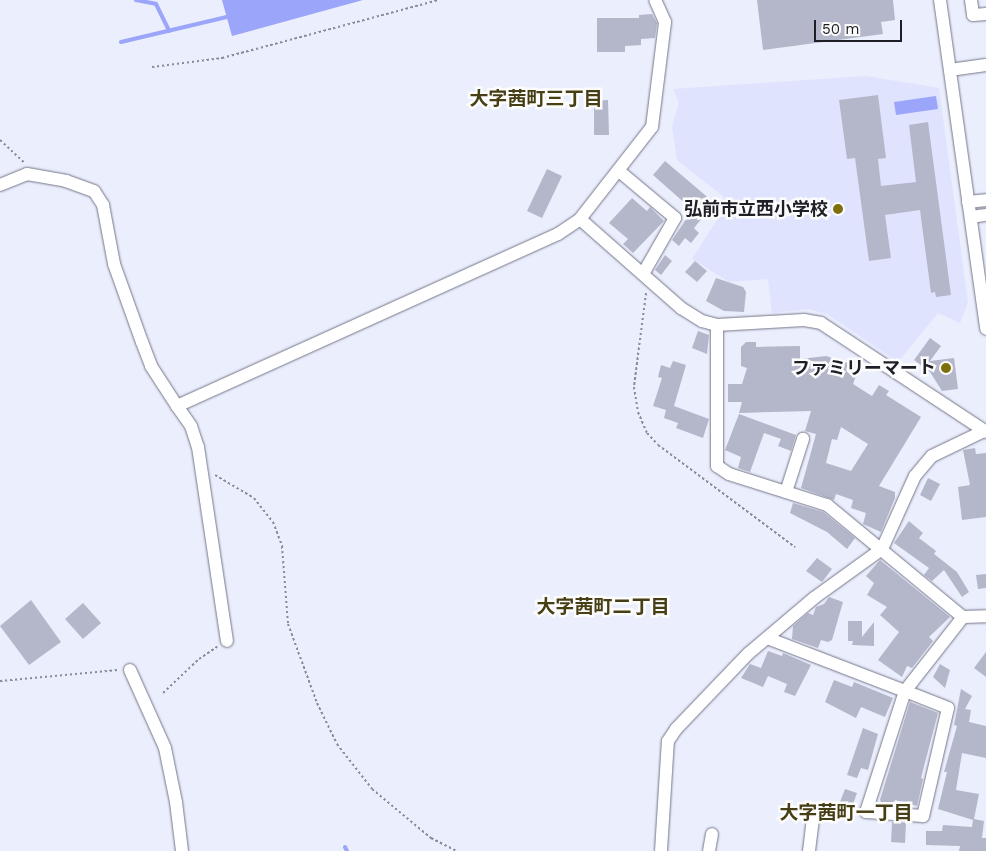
<!DOCTYPE html>
<html>
<head>
<meta charset="utf-8">
<style>
	body { margin:0 }
	#map { position:relative; width:986px; height:851px; overflow:hidden; background:#ebeefd; font-family:"Work Sans","Noto Sans JP",sans-serif }
	div>[style] { position:absolute }
	[style*='--x'] { left:calc(var(--x)*1px); top:calc(var(--y)*1px); width:calc(var(--w)*1px); rotate:calc(var(--a)*1deg) }
	.built>* { inset:0; background:#dfe3fe }
	.water>* { inset:0; background:#9ba5f9 }
	.stream>* { height:4px; margin:-2px; padding:0 2px; transform-origin:2px; border-radius:2px; background:#9ba5f9 }
	.building>* { inset:0; background:#b4b7c9 }
	.path>* { height:2px; margin-top:-1px; transform-origin:0; background:repeating-linear-gradient(90deg,#898b96 0 2.5px,transparent 0 5px) }
	.roads { filter:drop-shadow(0 0 1px #737687) drop-shadow(0 0 1px #737687) }
	.minor>* { height:12px; margin:-6px; padding:0 6px; transform-origin:6px; border-radius:6px; background:#fff }
	.dots>* { width:14px; height:14px; translate:-50% -50%; box-sizing:border-box; border:2px solid #fcfcfc; border-radius:50% }
	span { translate:-50% -50%; white-space:nowrap; text-align:center; line-height:1.15; -webkit-text-stroke:5px #fcfcfc; paint-order:stroke }
	.poi-label { font-size:18px; color:#1e1f26; font-weight:700 }
	.right { translate:-100% -50%; text-align:right }
	.neighbourhood-label { font-size:19px; color:#463e15; font-weight:700 }
	.scale { position:absolute; left:814px; top:20px; width:88px; height:22px; box-sizing:border-box; border:2px solid #1e1f26; border-top:0; padding-left:6px; font-size:15px; line-height:18px; white-space:nowrap; color:#1e1f26; -webkit-text-stroke:4px #fcfcfc; paint-order:stroke }
</style>
</head>
<body>
<div id="map">
	<div class="built">
		<div style="clip-path:polygon(866px 76px,939px 88px,968px 303px,960px 323px,938px 313px,898px 362px,827px 314px,808px 309px,772px 313px,768px 279px,729px 282px,692px 259px,717px 220px,724px 197px,677px 160px,672px 126px,679px 103px,673px 89px)"></div>
	</div>
	<div class="water">
		<div style="clip-path:polygon(222px 0,363px 0,232px 36px)"></div>
		<div style="clip-path:polygon(936px 96px,938px 109px,896px 115px,894px 102px)"></div>
	</div>
	<div class="stream">
		<div style="--x:136;--y:0;--w:20;--a:11"></div>
		<div style="--x:156;--y:4;--w:30;--a:64"></div>
		<div style="--x:121;--y:42;--w:113;--a:-13.3"></div>
		<div style="--x:345;--y:847;--w:4;--a:63"></div>
	</div>
	<div class="building">
		<div style="clip-path:polygon(757px 0,893px 0,895px 20px,881px 22px,883px 34px,763px 50px)"></div>
		<div style="clip-path:polygon(652px 14px,657px 23px,655px 38px,641px 39px,641px 45px,625px 46px,625px 52px,597px 52px,597px 18px,639px 18px,639px 15px)"></div>
		<div style="clip-path:polygon(878px 95px,886px 158px,878px 159px,881px 186px,916px 182px,909px 125px,928px 122px,951px 295px,936px 297px,935px 292px,931px 293px,920px 210px,885px 215px,891px 258px,869px 261px,855px 158px,847px 159px,839px 100px)"></div>
		<div style="clip-path:polygon(608px 100px,609px 135px,594px 135px,594px 101px)"></div>
		<div style="clip-path:polygon(665px 161px,712px 201px,712px 206px,694px 228px,699px 233px,691px 243px,685px 238px,679px 246px,672px 240px,691px 212px,686px 208px,688px 206px,653px 175px)"></div>
		<div style="clip-path:polygon(547px 169px,562px 176px,542px 218px,527px 211px)"></div>
		<div style="clip-path:polygon(632px 198px,647px 211px,650px 207px,664px 221px,633px 253px,623px 244px,628px 239px,609px 223px)"></div>
		<div style="clip-path:polygon(665px 255px,672px 261px,661px 275px,655px 270px)"></div>
		<div style="clip-path:polygon(695px 261px,707px 271px,697px 282px,685px 272px)"></div>
		<div style="clip-path:polygon(716px 278px,743px 287px,746px 292px,744px 312px,724px 311px,706px 301px)"></div>
		<div style="clip-path:polygon(698px 331px,709px 335px,707px 354px,692px 348px)"></div>
		<div style="clip-path:polygon(930px 338px,941px 346px,930px 361px,954px 358px,958px 389px,942px 391px,930px 372px,914px 360px)"></div>
		<div style="clip-path:polygon(evenodd,746px 342px,756px 342px,756px 347px,800px 346px,800px 359px,826px 356px,848px 363px,846px 370px,857px 373px,853px 384px,872px 396px,879px 385px,889px 391px,886px 395px,921px 417px,879px 486px,895px 492px,895px 498px,881px 532px,863px 524px,866px 513px,851px 508px,853px 500px,836px 494px,834px 500px,801px 488px,816px 434px,805px 431px,811px 411px,739px 413px,742px 402px,728px 402px,728px 384px,742px 384px,747px 368px,741px 366px,741px 347px,746px 342px,841px 427px,868px 444px,851px 471px,826px 463px,832px 439px,837px 440px,841px 427px)"></div>
		<div style="clip-path:polygon(673px 361px,686px 365px,674px 406px,709px 419px,703px 438px,676px 428px,678px 423px,664px 418px,666px 410px,653px 406px,662px 378px,658px 377px,661px 365px,670px 368px)"></div>
		<div style="clip-path:polygon(739px 414px,796px 435px,791px 451px,778px 446px,781px 439px,764px 433px,750px 472px,738px 468px,741px 457px,725px 450px)"></div>
		<div style="clip-path:polygon(975px 448px,976px 454px,986px 453px,986px 517px,962px 520px,958px 487px,970px 485px,963px 450px)"></div>
		<div style="clip-path:polygon(928px 478px,940px 484px,931px 501px,920px 495px)"></div>
		<div style="clip-path:polygon(793px 503px,823px 512px,855px 538px,847px 549px,827px 532px,790px 513px)"></div>
		<div style="clip-path:polygon(909px 521px,923px 533px,919px 538px,936px 551px,934px 554px,957px 572px,969px 592px,962px 597px,944px 570px,932px 581px,924px 575px,929px 568px,894px 543px)"></div>
		<div style="clip-path:polygon(817px 558px,832px 569px,822px 582px,806px 571px)"></div>
		<div style="clip-path:polygon(880px 560px,950px 617px,929px 637px,933px 641px,912px 668px,907px 666px,902px 677px,878px 660px,899px 632px,880px 615px,887px 607px,867px 595px,874px 583px,866px 576px)"></div>
		<div style="clip-path:polygon(986px 574px,986px 588px,978px 589px,976px 575px)"></div>
		<div style="clip-path:polygon(829px 597px,843px 602px,832px 640px,828px 642px,821px 640px,818px 648px,792px 639px,793px 626px,808px 613px,813px 615px,816px 607px,824px 604px)"></div>
		<div style="clip-path:polygon(31px 600px,61px 642px,29px 665px,0 626px)"></div>
		<div style="clip-path:polygon(83px 603px,101px 623px,83px 639px,65px 619px)"></div>
		<div style="clip-path:polygon(848px 621px,862px 621px,862px 637px,874px 622px,874px 646px,852px 645px,853px 641px,848px 641px)"></div>
		<div style="clip-path:polygon(768px 651px,782px 656px,783px 653px,811px 665px,795px 696px,784px 692px,787px 684px,768px 676px,763px 687px,741px 678px,750px 664px,761px 668px)"></div>
		<div style="clip-path:polygon(986px 652px,986px 677px,974px 668px)"></div>
		<div style="clip-path:polygon(940px 664px,950px 670px,945px 688px,933px 677px)"></div>
		<div style="clip-path:polygon(834px 680px,852px 687px,854px 682px,893px 698px,885px 717px,861px 707px,856px 718px,825px 702px)"></div>
		<div style="clip-path:polygon(961px 689px,972px 696px,965px 709px,971px 710px,969px 722px,986px 726px,986px 758px,962px 753px,956px 790px,979px 794px,974px 819px,984px 821px,982px 838px,986px 838px,986px 851px,959px 851px,960px 846px,926px 845px,926px 831px,942px 831px,943px 825px,972px 827px,973px 820px,938px 809px,947px 772px,944px 772px,957px 726px,954px 725px)"></div>
		<div style="clip-path:polygon(910px 702px,938px 713px,921px 778px,923px 779px,917px 806px,895px 800px,893px 806px,882px 805px,880px 800px)"></div>
		<div style="clip-path:polygon(863px 728px,878px 734px,868px 770px,861px 768px,857px 778px,847px 775px)"></div>
		<div style="clip-path:polygon(845px 789px,857px 793px,850px 812px,838px 807px)"></div>
		<div style="clip-path:polygon(892px 822px,906px 823px,905px 843px,891px 842px)"></div>
	</div>
	<div class="path">
		<div style="--x:152;--y:67;--w:71;--a:-7.3"></div>
		<div style="--x:222;--y:58;--w:225;--a:-15"></div>
		<div style="--x:0;--y:140;--w:33;--a:43"></div>
		<div style="--x:646;--y:293;--w:95;--a:97.3"></div>
		<div style="--x:634;--y:387;--w:25;--a:81"></div>
		<div style="--x:638;--y:412;--w:23;--a:67"></div>
		<div style="--x:647;--y:433;--w:16;--a:47"></div>
		<div style="--x:658;--y:445;--w:171;--a:36.7"></div>
		<div style="--x:215;--y:475;--w:45;--a:30.5"></div>
		<div style="--x:254;--y:498;--w:31;--a:52"></div>
		<div style="--x:273;--y:522;--w:26;--a:69"></div>
		<div style="--x:282;--y:546;--w:78;--a:85.6"></div>
		<div style="--x:288;--y:624;--w:84;--a:69.8"></div>
		<div style="--x:317;--y:703;--w:46;--a:64"></div>
		<div style="--x:337;--y:744;--w:57;--a:52.1"></div>
		<div style="--x:372;--y:789;--w:77;--a:39.7"></div>
		<div style="--x:431;--y:838;--w:29;--a:27"></div>
		<div style="--x:0;--y:681;--w:119;--a:-5.3"></div>
		<div style="--x:163;--y:693;--w:50;--a:-43.4"></div>
		<div style="--x:199;--y:659;--w:22;--a:-34"></div>
	</div>
	<div class="roads">
		<div class="minor">
			<div style="--x:940;--y:0;--w:332;--a:82"></div>
			<div style="--x:971;--y:0;--w:15;--a:82"></div>
			<div style="--x:973;--y:15;--w:13;--a:-4"></div>
			<div style="--x:950;--y:70;--w:36;--a:-8"></div>
			<div style="--x:619;--y:171;--w:73;--a:40"></div>
			<div style="--x:675;--y:218;--w:64;--a:119.7"></div>
			<div style="--x:0;--y:185;--w:29;--a:-22"></div>
			<div style="--x:27;--y:174;--w:40;--a:10"></div>
			<div style="--x:66;--y:181;--w:30;--a:20"></div>
			<div style="--x:94;--y:191;--w:17;--a:57"></div>
			<div style="--x:103;--y:205;--w:60;--a:79.4"></div>
			<div style="--x:114;--y:264;--w:83;--a:70.3"></div>
			<div style="--x:142;--y:342;--w:26;--a:69"></div>
			<div style="--x:151;--y:366;--w:48;--a:57"></div>
			<div style="--x:177;--y:406;--w:418;--a:-24.3"></div>
			<div style="--x:558;--y:234;--w:27;--a:-34"></div>
			<div style="--x:580;--y:219;--w:117;--a:-52"></div>
			<div style="--x:652;--y:127;--w:106;--a:-82.9"></div>
			<div style="--x:665;--y:22;--w:24;--a:-114"></div>
			<div style="--x:968;--y:202;--w:18;--a:-6"></div>
			<div style="--x:971;--y:217;--w:15;--a:-8"></div>
			<div style="--x:580;--y:219;--w:135;--a:41.4"></div>
			<div style="--x:681;--y:308;--w:25;--a:32"></div>
			<div style="--x:702;--y:321;--w:16;--a:15"></div>
			<div style="--x:717;--y:325;--w:87;--a:-3.3"></div>
			<div style="--x:804;--y:320;--w:17;--a:10"></div>
			<div style="--x:821;--y:323;--w:198;--a:33.4"></div>
			<div style="--x:717;--y:325;--w:141;--a:90"></div>
			<div style="--x:717;--y:466;--w:14;--a:34"></div>
			<div style="--x:729;--y:474;--w:103;--a:17.6"></div>
			<div style="--x:827;--y:505;--w:176;--a:39.5"></div>
			<div style="--x:177;--y:406;--w:24;--a:55"></div>
			<div style="--x:191;--y:426;--w:22;--a:72"></div>
			<div style="--x:198;--y:447;--w:196;--a:81.5"></div>
			<div style="--x:786;--y:492;--w:56;--a:-72.2"></div>
			<div style="--x:767;--y:638;--w:148;--a:21"></div>
			<div style="--x:905;--y:691;--w:46;--a:21.6"></div>
			<div style="--x:948;--y:708;--w:111;--a:103"></div>
			<div style="--x:923;--y:816;--w:57;--a:-176"></div>
			<div style="--x:866;--y:812;--w:127;--a:-72.1"></div>
			<div style="--x:905;--y:691;--w:94;--a:-51.9"></div>
			<div style="--x:963;--y:617;--w:23;--a:-2"></div>
			<div style="--x:130;--y:670;--w:85;--a:65.8"></div>
			<div style="--x:165;--y:748;--w:55;--a:78.5"></div>
			<div style="--x:176;--y:802;--w:49;--a:83"></div>
			<div style="--x:661;--y:851;--w:110;--a:-86.4"></div>
			<div style="--x:668;--y:741;--w:14;--a:-56"></div>
			<div style="--x:676;--y:729;--w:105;--a:-46.2"></div>
			<div style="--x:749;--y:653;--w:85;--a:-40.2"></div>
			<div style="--x:814;--y:598;--w:84;--a:-35.8"></div>
			<div style="--x:882;--y:549;--w:80;--a:-65.7"></div>
			<div style="--x:915;--y:476;--w:26;--a:-50"></div>
			<div style="--x:932;--y:456;--w:58;--a:-25.7"></div>
			<div style="--x:709;--y:851;--w:17;--a:-80"></div>
			<div style="--x:809;--y:851;--w:31;--a:-83"></div>
		</div>
	</div>
	<div class="dots">
		<div style="left:838px;top:209px;background:#7f6e0c"></div>
		<div style="left:946px;top:368px;background:#7f6e0c"></div>
	</div>
	<div class="poi-label">
		<span class="right" style="left:828px;top:209px">弘前市立西小学校</span>
		<span class="right" style="left:936px;top:368px">ファミリーマート</span>
	</div>
	<div class="neighbourhood-label">
		<span style="left:536px;top:99px">大字茜町三丁目</span>
		<span style="left:603px;top:607px">大字茜町二丁目</span>
		<span style="left:846px;top:813px">大字茜町一丁目</span>
	</div>
	<div class="scale">50 m</div>
</div>
</body>
</html>
